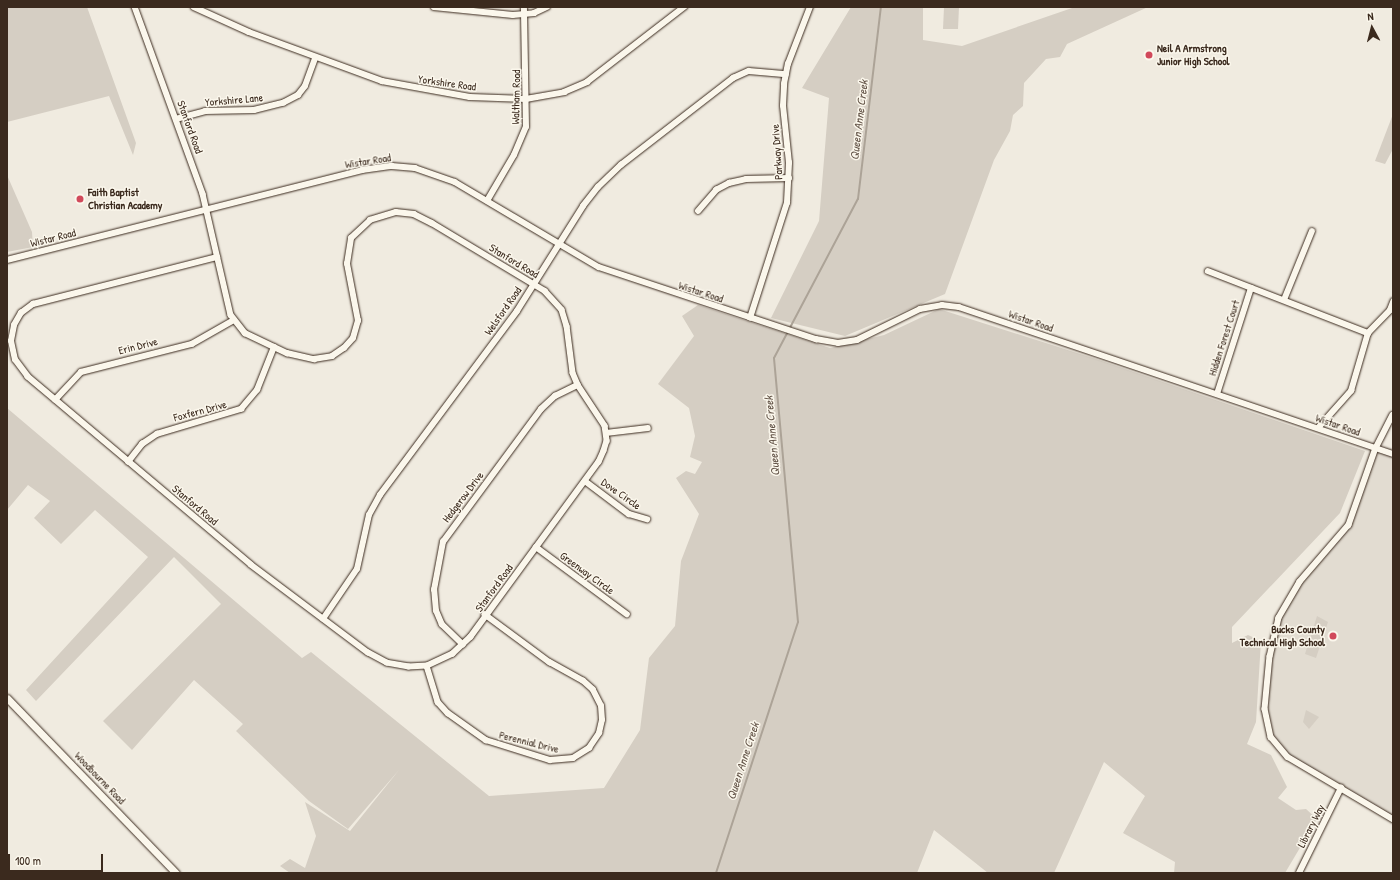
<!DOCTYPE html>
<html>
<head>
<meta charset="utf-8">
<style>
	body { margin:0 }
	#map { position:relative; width:1400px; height:880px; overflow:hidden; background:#f0ebe0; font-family:"Patrick Hand",sans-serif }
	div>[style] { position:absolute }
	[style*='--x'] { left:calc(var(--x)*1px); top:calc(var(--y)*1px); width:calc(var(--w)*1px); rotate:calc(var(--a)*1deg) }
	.built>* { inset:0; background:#e2dcd1 }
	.green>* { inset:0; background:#d5cec3 }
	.stream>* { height:2px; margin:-1px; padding:0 1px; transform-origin:1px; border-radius:1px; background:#aca397 }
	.roads { filter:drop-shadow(0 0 1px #3b2a1e) drop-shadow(0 0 1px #3b2a1e) }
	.street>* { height:5.5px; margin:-2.75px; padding:0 2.75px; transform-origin:2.75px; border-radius:2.75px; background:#fbf7ec }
	.secondary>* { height:7px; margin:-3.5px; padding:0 3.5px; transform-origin:3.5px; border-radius:3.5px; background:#fbf7ec }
	.dots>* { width:11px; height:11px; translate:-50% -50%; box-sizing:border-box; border:2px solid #fbf7ec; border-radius:50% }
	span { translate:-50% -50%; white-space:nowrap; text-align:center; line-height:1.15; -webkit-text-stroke:3px #fbf7ec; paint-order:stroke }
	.poi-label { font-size:11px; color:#3b2a1e; font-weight:700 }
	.left { translate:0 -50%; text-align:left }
	.right { translate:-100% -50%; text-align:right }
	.street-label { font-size:11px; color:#3b2a1e }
	.water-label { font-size:12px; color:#635448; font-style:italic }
	.frame { position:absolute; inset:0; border:8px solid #3b2a1e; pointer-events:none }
	.north { position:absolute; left:1352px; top:8px; width:40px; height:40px; -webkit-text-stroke:3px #fbf7ec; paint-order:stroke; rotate:353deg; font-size:11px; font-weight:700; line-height:16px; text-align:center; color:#3b2a1e }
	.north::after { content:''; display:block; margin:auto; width:14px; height:18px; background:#3b2a1e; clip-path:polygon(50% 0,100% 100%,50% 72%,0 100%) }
	.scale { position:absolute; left:8px; top:854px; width:95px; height:18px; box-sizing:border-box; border:2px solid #3b2a1e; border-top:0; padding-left:5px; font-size:12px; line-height:14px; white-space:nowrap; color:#3b2a1e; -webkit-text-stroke:3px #fbf7ec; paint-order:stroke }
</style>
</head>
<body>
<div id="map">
	<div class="built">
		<div style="clip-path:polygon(1376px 448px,1393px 454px,1393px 819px,1281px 750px,1267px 723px,1272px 643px,1293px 590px,1342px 536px)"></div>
	</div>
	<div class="green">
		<div style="clip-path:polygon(7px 7px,87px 7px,136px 143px,133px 155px,109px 96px,7px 122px)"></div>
		<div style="clip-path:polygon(851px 7px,923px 7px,923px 40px,962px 46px,1075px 7px,1148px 7px,1067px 44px,1060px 57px,1046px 59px,1024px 83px,1023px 106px,1013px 115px,1010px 131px,994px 160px,945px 294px,845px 336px,771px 318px,819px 221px,829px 98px,802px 88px)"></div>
		<div style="clip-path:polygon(944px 7px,959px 7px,958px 29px,943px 29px)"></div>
		<div style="clip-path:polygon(1393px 114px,1393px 149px,1385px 164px,1375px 161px)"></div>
		<div style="clip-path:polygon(7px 175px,32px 232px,33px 247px,7px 252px)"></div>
		<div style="clip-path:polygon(698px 305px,830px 348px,884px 335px,939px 309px,1096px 359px,1365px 451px,1340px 513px,1232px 627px,1232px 643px,1248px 635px,1261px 641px,1256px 722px,1247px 744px,1271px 755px,1287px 787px,1278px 798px,1296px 810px,1306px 809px,1317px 819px,1285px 873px,1174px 873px,1175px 862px,1123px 833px,1145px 796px,1104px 762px,1054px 873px,988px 873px,934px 830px,917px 873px,290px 873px,280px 866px,290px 859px,305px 868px,316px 836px,305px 802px,350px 831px,399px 770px,348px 829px,309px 801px,236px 731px,243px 724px,194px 680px,132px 750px,103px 721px,221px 604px,174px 557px,36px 701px,26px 690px,148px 557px,95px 510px,61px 544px,34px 518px,50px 501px,28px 485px,7px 510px,7px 408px,302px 658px,311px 652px,489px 796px,604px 788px,640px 730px,649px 658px,675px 626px,681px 561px,699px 514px,676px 478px,686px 471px,695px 474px,702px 462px,690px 457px,695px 436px,689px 408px,658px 384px,694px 336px,682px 316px)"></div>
		<div style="clip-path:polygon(1317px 616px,1328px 622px,1316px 658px,1305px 654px)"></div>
		<div style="clip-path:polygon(1306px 710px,1319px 717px,1309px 729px,1303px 722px)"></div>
	</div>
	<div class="stream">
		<div style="--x:716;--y:873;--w:264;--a:-71.9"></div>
		<div style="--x:798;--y:622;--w:265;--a:-95.2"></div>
		<div style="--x:774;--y:358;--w:180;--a:-62.2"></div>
		<div style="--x:858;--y:199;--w:193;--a:-83.2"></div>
	</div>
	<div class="roads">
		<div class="street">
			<div style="--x:135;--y:7;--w:199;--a:70"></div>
			<div style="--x:203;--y:194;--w:124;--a:77"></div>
			<div style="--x:231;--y:315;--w:23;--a:52"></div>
			<div style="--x:245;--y:333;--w:47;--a:25.5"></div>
			<div style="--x:287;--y:353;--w:28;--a:13"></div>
			<div style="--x:314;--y:359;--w:18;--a:-9"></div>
			<div style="--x:332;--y:356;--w:14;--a:-34"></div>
			<div style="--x:344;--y:348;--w:13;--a:-48"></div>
			<div style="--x:353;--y:338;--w:18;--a:-74"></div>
			<div style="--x:358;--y:321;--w:58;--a:-100.9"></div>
			<div style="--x:347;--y:264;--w:26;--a:-81"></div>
			<div style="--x:351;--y:238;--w:26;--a:-43"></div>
			<div style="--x:370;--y:220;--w:27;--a:-17"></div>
			<div style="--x:396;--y:212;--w:18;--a:6"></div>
			<div style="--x:414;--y:214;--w:20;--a:27"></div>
			<div style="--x:432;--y:223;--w:132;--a:31"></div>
			<div style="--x:545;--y:291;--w:25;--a:48"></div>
			<div style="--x:562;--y:310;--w:17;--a:73"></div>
			<div style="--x:567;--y:326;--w:47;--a:82.7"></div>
			<div style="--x:573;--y:373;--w:13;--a:67"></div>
			<div style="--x:578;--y:385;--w:49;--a:56.6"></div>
			<div style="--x:605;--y:426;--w:15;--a:82"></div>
			<div style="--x:607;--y:441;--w:10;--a:107"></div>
			<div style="--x:604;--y:451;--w:12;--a:114"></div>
			<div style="--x:599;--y:462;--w:217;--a:126.2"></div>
			<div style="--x:471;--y:637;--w:25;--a:137"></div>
			<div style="--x:453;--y:654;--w:29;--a:155"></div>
			<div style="--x:427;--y:666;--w:18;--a:177"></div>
			<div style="--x:409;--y:667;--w:22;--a:-170"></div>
			<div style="--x:387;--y:663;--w:21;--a:-152"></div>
			<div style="--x:368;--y:653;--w:146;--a:-143.1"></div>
			<div style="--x:251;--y:565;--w:292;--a:-139.9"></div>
			<div style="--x:28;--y:377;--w:21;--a:-127"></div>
			<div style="--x:15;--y:360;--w:19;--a:-102"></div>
			<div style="--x:11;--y:341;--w:16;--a:-79"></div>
			<div style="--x:14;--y:325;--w:14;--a:-60"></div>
			<div style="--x:21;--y:313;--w:15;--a:-37"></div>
			<div style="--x:33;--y:304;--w:190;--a:-14.3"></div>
			<div style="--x:194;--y:7;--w:60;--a:24.4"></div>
			<div style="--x:249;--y:32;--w:142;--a:20.2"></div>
			<div style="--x:382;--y:81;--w:89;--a:10.3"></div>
			<div style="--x:470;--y:97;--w:56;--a:2"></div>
			<div style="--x:526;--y:99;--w:39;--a:-10"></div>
			<div style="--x:564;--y:92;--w:25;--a:-23"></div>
			<div style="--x:587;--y:82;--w:123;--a:-37.7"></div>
			<div style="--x:434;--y:7;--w:79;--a:5.8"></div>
			<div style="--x:513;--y:15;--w:21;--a:-5"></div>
			<div style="--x:534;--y:13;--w:14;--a:-25"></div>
			<div style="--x:176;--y:119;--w:30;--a:-15"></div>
			<div style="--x:205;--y:111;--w:49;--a:-1.2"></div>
			<div style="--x:254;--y:110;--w:30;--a:-14"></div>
			<div style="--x:283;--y:103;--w:17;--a:-28"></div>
			<div style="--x:298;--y:95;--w:11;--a:-52"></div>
			<div style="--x:305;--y:86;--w:30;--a:-70"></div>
			<div style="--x:487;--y:201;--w:53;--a:-59.6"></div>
			<div style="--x:514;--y:155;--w:30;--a:-67"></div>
			<div style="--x:526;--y:127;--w:120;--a:-91"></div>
			<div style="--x:698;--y:211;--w:28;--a:-49"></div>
			<div style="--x:716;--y:190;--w:15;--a:-28"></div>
			<div style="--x:729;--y:183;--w:17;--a:-13"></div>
			<div style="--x:746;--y:179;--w:43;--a:-1.3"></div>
			<div style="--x:7;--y:260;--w:366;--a:-14.2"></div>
			<div style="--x:362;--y:170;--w:30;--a:-8"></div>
			<div style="--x:392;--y:166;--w:23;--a:5"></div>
			<div style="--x:415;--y:168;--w:42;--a:19.3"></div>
			<div style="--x:455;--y:182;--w:167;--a:30.6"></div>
			<div style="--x:599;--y:267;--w:229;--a:18.4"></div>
			<div style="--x:816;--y:339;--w:22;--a:10"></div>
			<div style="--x:838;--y:343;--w:19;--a:-9"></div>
			<div style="--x:857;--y:340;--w:70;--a:-26.2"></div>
			<div style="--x:920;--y:309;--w:22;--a:-10"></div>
			<div style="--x:942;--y:305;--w:17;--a:7"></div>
			<div style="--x:959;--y:307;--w:458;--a:18.7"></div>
			<div style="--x:1208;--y:271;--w:172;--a:21.2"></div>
			<div style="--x:1284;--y:300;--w:74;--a:-67.9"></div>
			<div style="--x:750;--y:318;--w:121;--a:-72.2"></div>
			<div style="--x:787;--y:203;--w:40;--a:-87.1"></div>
			<div style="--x:789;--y:163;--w:57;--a:-96"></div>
			<div style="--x:783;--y:106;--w:22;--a:-87"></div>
			<div style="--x:784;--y:84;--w:20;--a:-79"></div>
			<div style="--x:788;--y:64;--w:61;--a:-68.9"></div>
			<div style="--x:1217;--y:394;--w:111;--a:-72.2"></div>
			<div style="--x:55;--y:400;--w:38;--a:-47"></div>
			<div style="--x:81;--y:372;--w:114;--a:-14.2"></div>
			<div style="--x:192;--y:344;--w:48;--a:-29.7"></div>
			<div style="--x:1393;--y:415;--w:37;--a:117"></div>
			<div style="--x:1376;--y:448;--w:82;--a:109.3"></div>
			<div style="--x:1349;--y:525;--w:75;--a:130.7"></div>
			<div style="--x:1300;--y:582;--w:42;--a:120.3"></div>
			<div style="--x:1279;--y:618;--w:39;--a:103"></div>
			<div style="--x:1270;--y:656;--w:53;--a:95.4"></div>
			<div style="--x:1265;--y:709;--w:29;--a:78"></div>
			<div style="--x:1271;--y:737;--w:26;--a:50"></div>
			<div style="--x:1288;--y:757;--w:122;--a:30.6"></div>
			<div style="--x:1318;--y:428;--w:50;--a:-48.3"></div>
			<div style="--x:1351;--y:391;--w:60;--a:-73.7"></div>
			<div style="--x:1368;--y:333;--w:32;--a:-46"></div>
			<div style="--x:1390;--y:310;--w:9;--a:-69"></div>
			<div style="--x:606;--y:433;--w:42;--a:-6.8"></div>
			<div style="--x:128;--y:462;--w:23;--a:-52"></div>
			<div style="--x:142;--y:444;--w:18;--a:-34"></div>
			<div style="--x:157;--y:434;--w:88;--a:-16.6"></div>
			<div style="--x:241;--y:409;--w:25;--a:-50"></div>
			<div style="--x:257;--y:390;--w:46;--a:-68.4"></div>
			<div style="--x:585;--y:481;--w:55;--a:36.9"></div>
			<div style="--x:629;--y:514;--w:19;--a:16"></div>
			<div style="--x:536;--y:547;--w:113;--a:36.4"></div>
			<div style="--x:323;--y:619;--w:60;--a:-55.8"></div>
			<div style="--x:357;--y:569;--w:55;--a:-77.5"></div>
			<div style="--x:369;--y:515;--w:23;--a:-61"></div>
			<div style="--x:380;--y:495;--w:229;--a:-53.3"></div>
			<div style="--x:517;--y:311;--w:124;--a:-57.8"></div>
			<div style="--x:583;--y:206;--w:24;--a:-52"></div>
			<div style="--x:598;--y:187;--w:32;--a:-44"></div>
			<div style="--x:621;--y:165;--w:142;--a:-37.8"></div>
			<div style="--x:733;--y:78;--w:17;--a:-24"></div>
			<div style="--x:749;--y:71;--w:37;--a:5"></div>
			<div style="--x:463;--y:645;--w:29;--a:-136"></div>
			<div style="--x:442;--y:625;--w:15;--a:-113"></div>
			<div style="--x:436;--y:611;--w:21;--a:-95"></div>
			<div style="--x:434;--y:590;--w:49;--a:-79.4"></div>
			<div style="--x:443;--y:542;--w:165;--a:-53.6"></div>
			<div style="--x:541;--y:409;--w:19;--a:-43"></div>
			<div style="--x:555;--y:396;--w:25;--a:-26"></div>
			<div style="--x:427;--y:666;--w:38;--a:73"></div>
			<div style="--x:438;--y:702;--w:15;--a:48"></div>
			<div style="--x:448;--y:713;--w:47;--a:35.4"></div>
			<div style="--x:486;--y:740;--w:67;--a:17.4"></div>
			<div style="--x:550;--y:760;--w:23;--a:-5"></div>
			<div style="--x:573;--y:758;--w:19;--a:-32"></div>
			<div style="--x:589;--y:748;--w:18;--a:-56"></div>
			<div style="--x:599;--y:733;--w:13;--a:-77"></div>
			<div style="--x:602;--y:720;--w:14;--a:-94"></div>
			<div style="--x:601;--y:706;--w:18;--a:-117"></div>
			<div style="--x:593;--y:690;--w:13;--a:-138"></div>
			<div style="--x:583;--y:681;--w:38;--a:-151"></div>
			<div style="--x:550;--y:663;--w:81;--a:-143.6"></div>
			<div style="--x:1299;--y:873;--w:95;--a:-63.7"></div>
		</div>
		<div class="secondary">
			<div style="--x:7;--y:698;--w:243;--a:46"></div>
		</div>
	</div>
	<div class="dots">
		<div style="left:1149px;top:55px;background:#d1495b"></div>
		<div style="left:80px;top:199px;background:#d1495b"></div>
		<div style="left:1333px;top:636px;background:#d1495b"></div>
	</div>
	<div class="poi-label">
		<span class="left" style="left:1157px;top:55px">Neil A Armstrong<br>Junior High School</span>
		<span class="left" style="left:88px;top:199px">Faith Baptist<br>Christian Academy</span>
		<span class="right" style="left:1325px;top:636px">Bucks County<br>Technical High School</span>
	</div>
	<div class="street-label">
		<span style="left:447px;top:83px;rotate:8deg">Yorkshire Road</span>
		<span style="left:516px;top:97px;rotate:-89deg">Waltham Road</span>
		<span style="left:234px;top:100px;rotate:-5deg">Yorkshire Lane</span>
		<span style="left:190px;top:127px;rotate:70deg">Stanford Road</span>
		<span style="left:777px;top:152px;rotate:-94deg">Parkway Drive</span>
		<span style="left:368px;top:161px;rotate:-9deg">Wistar Road</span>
		<span style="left:53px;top:238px;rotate:-14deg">Wistar Road</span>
		<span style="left:514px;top:261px;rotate:31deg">Stanford Road</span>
		<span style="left:701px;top:292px;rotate:18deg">Wistar Road</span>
		<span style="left:503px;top:311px;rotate:-55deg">Welsford Road</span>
		<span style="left:1031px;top:321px;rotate:19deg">Wistar Road</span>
		<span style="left:1224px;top:338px;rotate:-72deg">Hidden Forest Court</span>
		<span style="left:138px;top:346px;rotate:-14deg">Erin Drive</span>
		<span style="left:200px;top:411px;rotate:-15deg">Foxfern Drive</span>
		<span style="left:1338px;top:425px;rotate:19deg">Wistar Road</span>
		<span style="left:621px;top:494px;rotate:35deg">Dove Circle</span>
		<span style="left:463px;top:497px;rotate:-53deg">Hedgerow Drive</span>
		<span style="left:195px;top:505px;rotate:40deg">Stanford Road</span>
		<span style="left:587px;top:573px;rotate:36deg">Greenway Circle</span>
		<span style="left:494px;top:588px;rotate:-54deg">Stanford Road</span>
		<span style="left:529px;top:742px;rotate:14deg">Perennial Drive</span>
		<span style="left:100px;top:778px;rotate:46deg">Woodbourne Road</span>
		<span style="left:1311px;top:826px;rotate:-63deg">Library Way</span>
	</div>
	<div class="water-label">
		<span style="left:859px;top:120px;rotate:-83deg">Queen Anne Creek</span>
		<span style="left:772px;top:436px;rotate:-95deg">Queen Anne Creek</span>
		<span style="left:743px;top:761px;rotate:-72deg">Queen Anne Creek</span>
	</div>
	<div class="frame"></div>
	<div class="north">N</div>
	<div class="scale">100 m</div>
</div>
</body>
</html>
